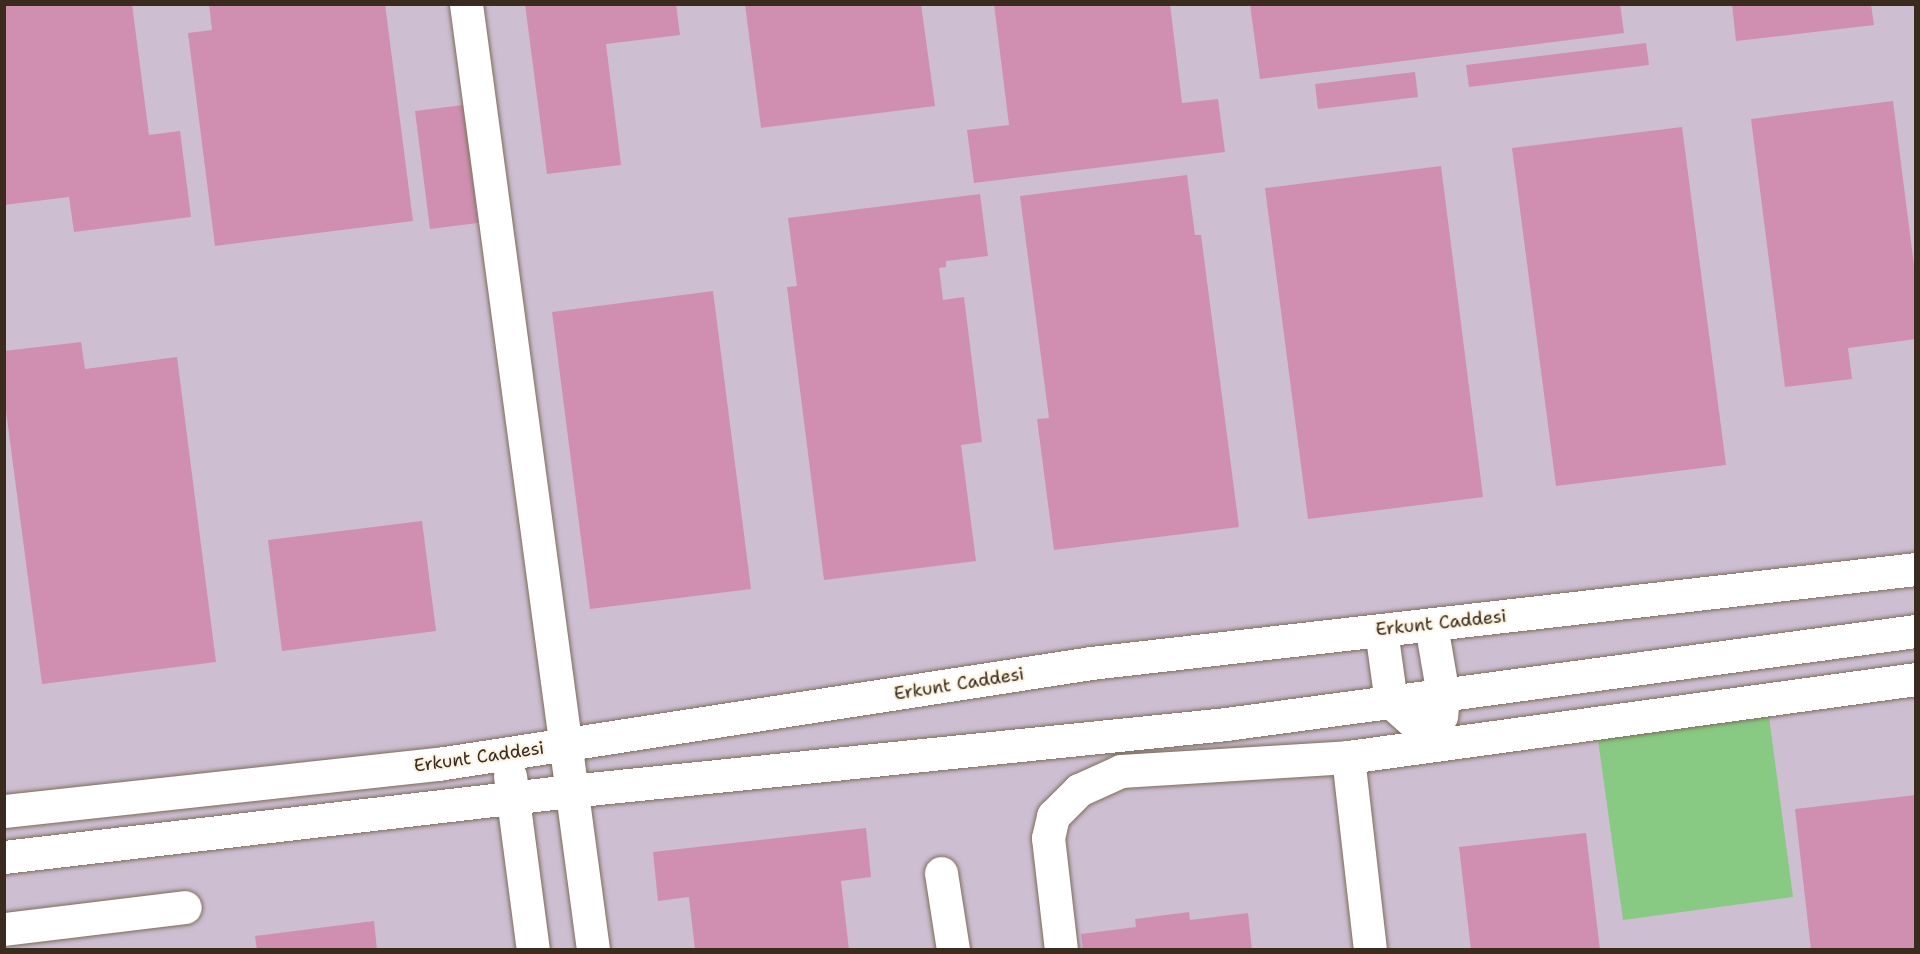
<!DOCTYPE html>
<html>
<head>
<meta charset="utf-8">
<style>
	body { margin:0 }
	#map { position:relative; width:1920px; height:954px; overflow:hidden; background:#f1eacf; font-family:"Shantell Sans",sans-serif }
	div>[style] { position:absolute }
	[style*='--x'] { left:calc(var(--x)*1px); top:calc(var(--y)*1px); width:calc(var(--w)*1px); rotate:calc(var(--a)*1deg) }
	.industrial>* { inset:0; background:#cebed2 }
	.green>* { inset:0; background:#88ca83 }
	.building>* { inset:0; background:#d08fb1 }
	.roads { filter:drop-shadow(0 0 2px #7b6d5c) drop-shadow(0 0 2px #7b6d5c) }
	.minor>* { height:33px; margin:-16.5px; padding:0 16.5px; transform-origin:16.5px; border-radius:16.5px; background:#fff }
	span { translate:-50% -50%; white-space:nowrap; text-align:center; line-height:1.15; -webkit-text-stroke:4.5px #fcf5e5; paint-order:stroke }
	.street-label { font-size:18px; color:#3b2a1e }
	.frame { position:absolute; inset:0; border:6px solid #3b2a1e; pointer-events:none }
</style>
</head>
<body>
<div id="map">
	<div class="industrial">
		<div style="clip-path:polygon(5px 5px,1915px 5px,1915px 949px,5px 949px)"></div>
	</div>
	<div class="green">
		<div style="clip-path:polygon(1769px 717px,1793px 897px,1623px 920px,1598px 740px)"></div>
	</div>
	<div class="building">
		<div style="clip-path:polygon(4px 4px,132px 4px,149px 135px,180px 131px,191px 217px,74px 232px,69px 197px,4px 205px)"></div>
		<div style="clip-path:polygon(209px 4px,385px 4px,413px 221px,215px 246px,188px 33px,212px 30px)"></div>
		<div style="clip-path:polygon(525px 4px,676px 4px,680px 35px,606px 44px,621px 165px,547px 174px)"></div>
		<div style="clip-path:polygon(745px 4px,921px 4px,935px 106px,761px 128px)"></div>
		<div style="clip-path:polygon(994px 4px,1170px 4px,1182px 103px,1218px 99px,1225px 152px,974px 183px,967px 130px,1009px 125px)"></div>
		<div style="clip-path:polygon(1250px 4px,1620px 4px,1624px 33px,1260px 79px)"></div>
		<div style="clip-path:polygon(1732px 4px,1871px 4px,1874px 25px,1736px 41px)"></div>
		<div style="clip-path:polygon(1646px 43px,1649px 65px,1469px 87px,1466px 65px)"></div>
		<div style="clip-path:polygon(1415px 72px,1418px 97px,1318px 109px,1315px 84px)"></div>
		<div style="clip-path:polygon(1893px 101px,1916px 281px,1916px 339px,1848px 348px,1852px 379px,1785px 387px,1751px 119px)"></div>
		<div style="clip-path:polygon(463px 105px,478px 223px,430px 229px,415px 111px)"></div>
		<div style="clip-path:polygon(1682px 127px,1726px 465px,1556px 486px,1512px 148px)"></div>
		<div style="clip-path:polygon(1441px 166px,1483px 497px,1308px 519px,1265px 188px)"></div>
		<div style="clip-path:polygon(1187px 175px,1195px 235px,1201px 235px,1239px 527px,1054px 550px,1037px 419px,1049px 418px,1020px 196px)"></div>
		<div style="clip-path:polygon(980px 194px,988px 256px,946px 261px,946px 267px,939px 268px,943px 300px,964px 297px,982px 442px,961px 445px,976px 561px,824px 580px,787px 287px,797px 286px,788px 218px)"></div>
		<div style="clip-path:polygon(713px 291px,751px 589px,590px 609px,552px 312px)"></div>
		<div style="clip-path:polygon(81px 342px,85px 369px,177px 357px,216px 662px,42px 684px,4px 396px,4px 351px)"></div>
		<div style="clip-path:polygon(422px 521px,436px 631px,282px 651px,268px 540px)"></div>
		<div style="clip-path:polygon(1916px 795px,1916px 950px,1811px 950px,1795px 809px)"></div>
		<div style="clip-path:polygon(866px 828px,871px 877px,841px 881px,849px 950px,695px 950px,689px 897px,658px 901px,653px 852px)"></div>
		<div style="clip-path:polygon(1586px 833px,1600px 950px,1471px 950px,1459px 847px)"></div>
		<div style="clip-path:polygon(1189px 912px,1190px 920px,1248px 913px,1252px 950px,1083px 950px,1081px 934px,1136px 927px,1135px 919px)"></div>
		<div style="clip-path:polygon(374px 921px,377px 950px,257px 950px,255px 936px)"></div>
	</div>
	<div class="roads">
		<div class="minor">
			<div style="--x:466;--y:4;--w:954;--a:82.35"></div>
			<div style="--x:1431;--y:625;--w:71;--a:80.3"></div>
			<div style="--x:1443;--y:695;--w:21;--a:95"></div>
			<div style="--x:1381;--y:630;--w:73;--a:82.1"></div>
			<div style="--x:1391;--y:702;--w:63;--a:41.8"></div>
			<div style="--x:1348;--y:757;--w:194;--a:83.5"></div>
			<div style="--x:510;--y:776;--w:176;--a:82.5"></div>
			<div style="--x:4;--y:811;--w:437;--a:-6.2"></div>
			<div style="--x:438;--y:764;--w:661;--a:-8.79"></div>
			<div style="--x:1091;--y:663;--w:830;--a:-6.5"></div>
			<div style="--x:4;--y:857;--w:570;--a:-6.65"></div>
			<div style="--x:570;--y:791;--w:659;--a:-5.83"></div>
			<div style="--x:1226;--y:724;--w:696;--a:-7.68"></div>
			<div style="--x:941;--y:873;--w:78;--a:81.1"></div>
			<div style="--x:4;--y:929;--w:182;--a:-6.9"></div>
			<div style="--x:1061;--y:950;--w:113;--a:-96.6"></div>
			<div style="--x:1048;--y:838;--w:23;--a:-77"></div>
			<div style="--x:1053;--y:816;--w:37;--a:-45"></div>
			<div style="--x:1079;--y:790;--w:46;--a:-24.3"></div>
			<div style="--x:1121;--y:771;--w:227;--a:-3.5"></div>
			<div style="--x:1348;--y:757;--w:573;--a:-7.82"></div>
		</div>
	</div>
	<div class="street-label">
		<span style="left:1441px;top:623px;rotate:-6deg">Erkunt Caddesi</span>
		<span style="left:959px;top:684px;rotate:-9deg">Erkunt Caddesi</span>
		<span style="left:479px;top:757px;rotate:-8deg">Erkunt Caddesi</span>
	</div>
	<div class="frame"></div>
</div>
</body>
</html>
